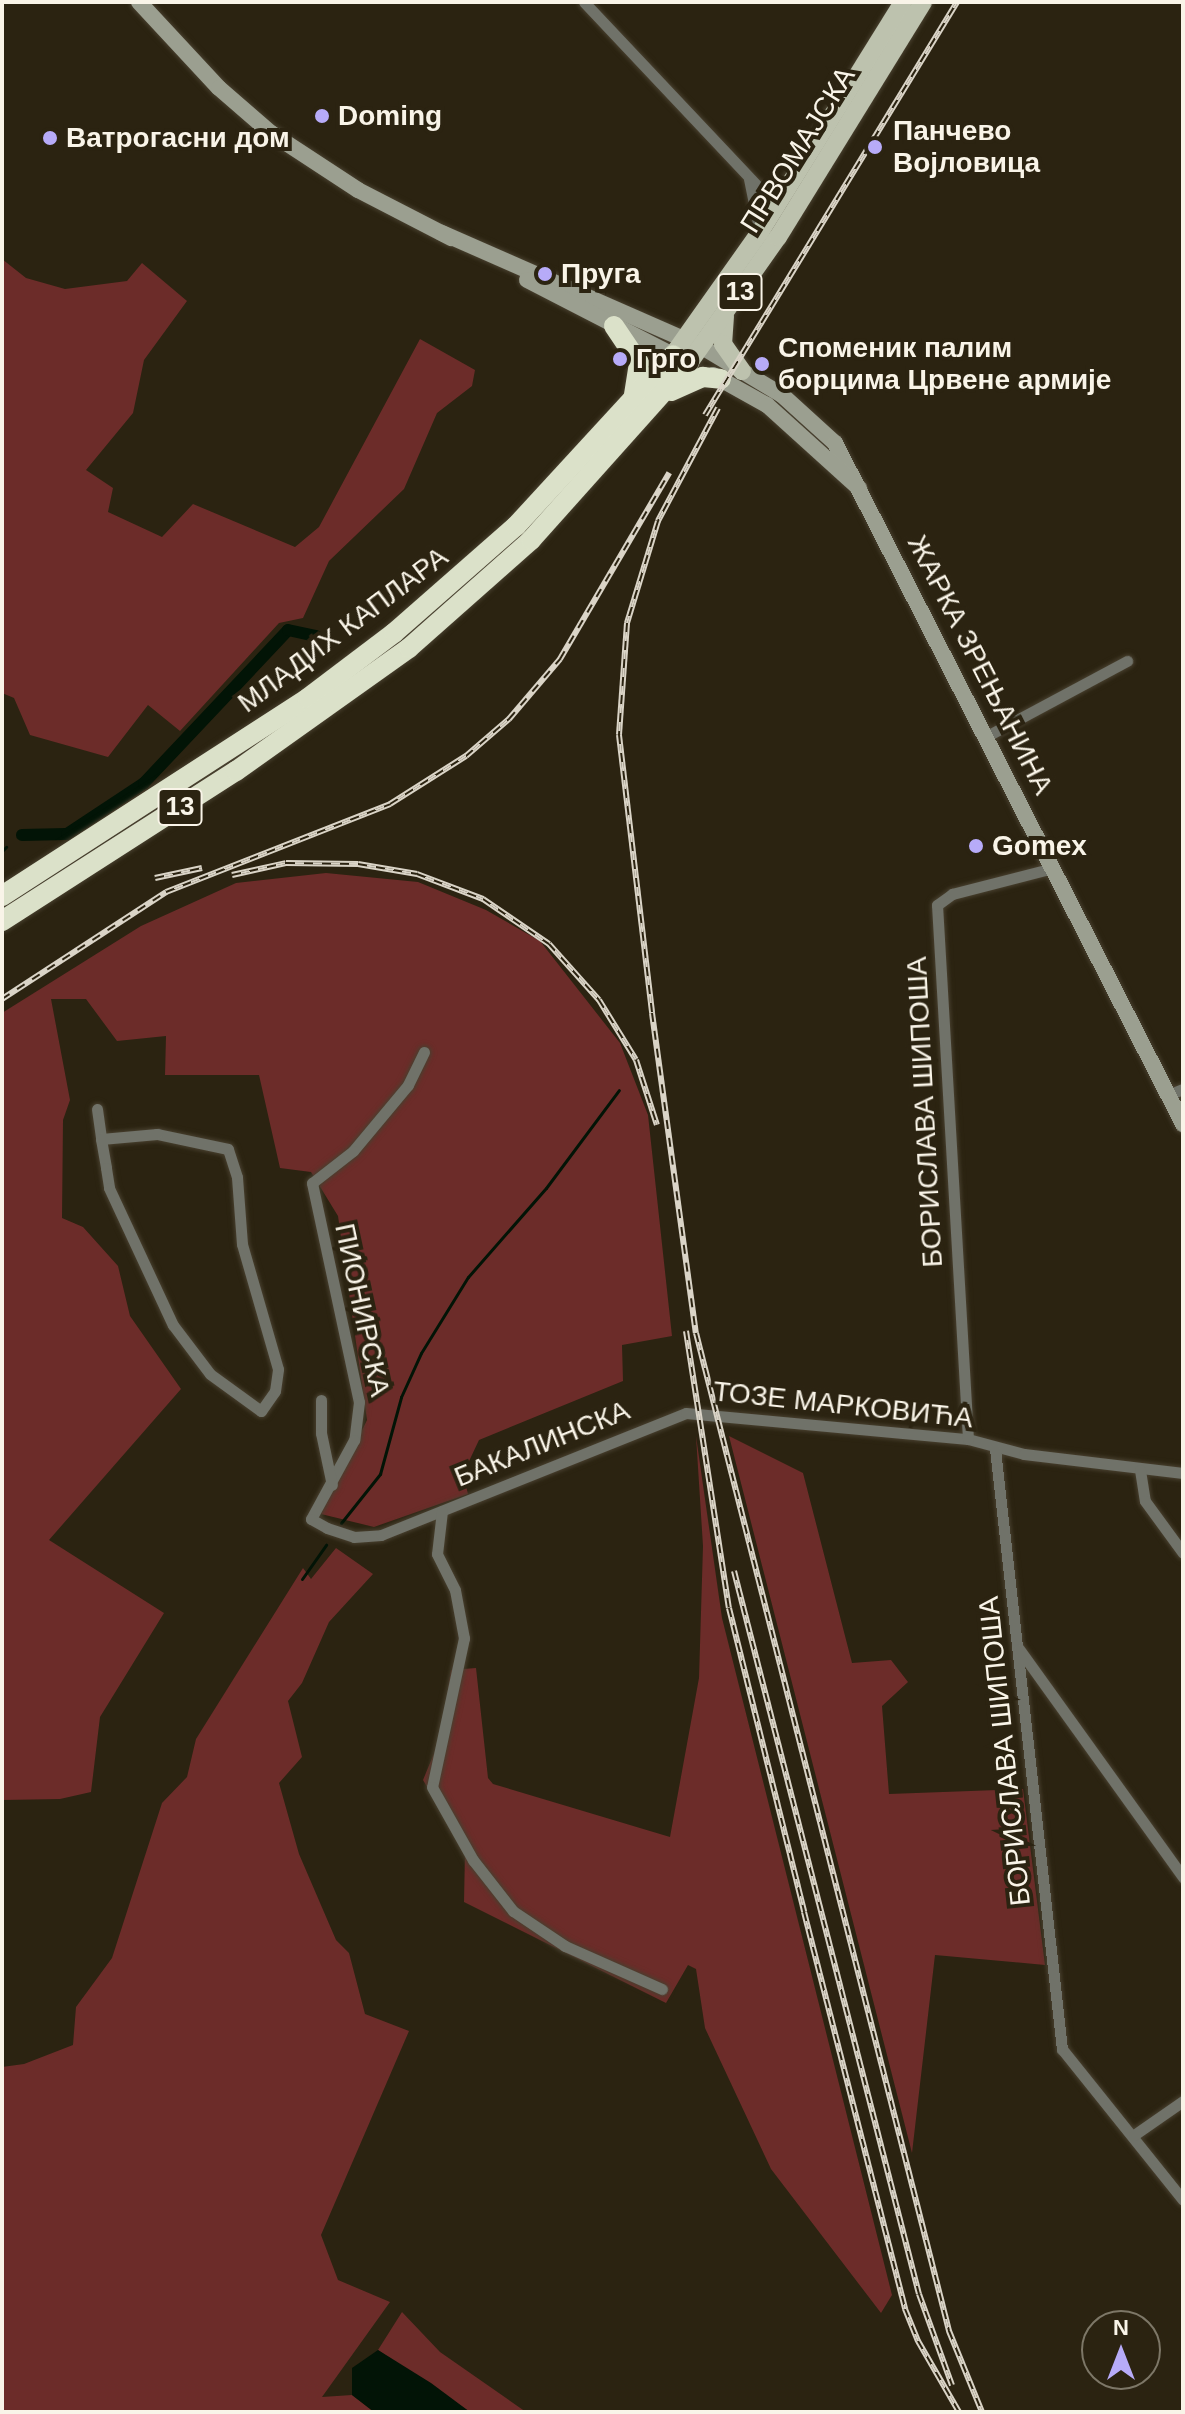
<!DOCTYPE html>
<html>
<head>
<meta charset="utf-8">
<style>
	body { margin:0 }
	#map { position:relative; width:1185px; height:2414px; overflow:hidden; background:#2b2311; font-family:Helvetica,sans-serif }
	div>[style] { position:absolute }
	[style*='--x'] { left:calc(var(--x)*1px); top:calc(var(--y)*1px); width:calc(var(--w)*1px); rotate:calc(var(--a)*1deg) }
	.green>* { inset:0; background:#6c2c29 }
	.water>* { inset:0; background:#021406 }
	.stream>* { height:3px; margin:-1.5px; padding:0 1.5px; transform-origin:1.5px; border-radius:1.5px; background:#021406 }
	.canal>* { height:12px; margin:-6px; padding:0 6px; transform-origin:6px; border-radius:6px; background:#021406 }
	.roads { filter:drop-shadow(0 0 2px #48402f) drop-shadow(0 0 2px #48402f) }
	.street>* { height:11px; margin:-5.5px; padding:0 5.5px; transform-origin:5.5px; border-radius:5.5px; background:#707269 }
	.secondary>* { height:16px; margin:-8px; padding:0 8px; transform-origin:8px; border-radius:8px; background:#9b9f90 }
	.primary>* { height:18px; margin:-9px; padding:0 9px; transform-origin:9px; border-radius:9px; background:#bdc2ae }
	.highway>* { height:20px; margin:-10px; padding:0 10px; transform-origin:10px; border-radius:10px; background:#dbe1c9 }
	.rail>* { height:6px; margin-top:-3px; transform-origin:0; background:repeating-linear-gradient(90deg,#2b2311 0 9px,#dad4c7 0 18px); box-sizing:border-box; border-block:2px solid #dad4c7 }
	.dots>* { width:22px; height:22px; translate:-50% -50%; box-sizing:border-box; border:4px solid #2b2311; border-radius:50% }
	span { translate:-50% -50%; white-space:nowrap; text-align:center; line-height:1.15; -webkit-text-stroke:8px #2b2311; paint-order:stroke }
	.shield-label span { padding:2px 6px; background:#2b2311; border:2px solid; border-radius:6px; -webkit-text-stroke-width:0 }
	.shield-label { font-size:26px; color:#f9f4e8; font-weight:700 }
	.poi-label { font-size:28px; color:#f9f4e8; font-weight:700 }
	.left { translate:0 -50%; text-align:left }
	.street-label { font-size:28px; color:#f9f4e8 }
	.frame { position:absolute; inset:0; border:4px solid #f9f4e8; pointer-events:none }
	.north { position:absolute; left:1081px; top:2310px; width:80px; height:80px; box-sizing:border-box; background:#2b2311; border:2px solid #7d7767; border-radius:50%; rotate:0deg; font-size:22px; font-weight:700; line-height:32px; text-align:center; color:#f9f4e8 }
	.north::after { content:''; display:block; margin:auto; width:28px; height:36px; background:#b7abf8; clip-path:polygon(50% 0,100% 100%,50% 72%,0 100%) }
</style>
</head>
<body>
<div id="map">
	<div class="green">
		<div style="clip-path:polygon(2px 259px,26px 278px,65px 289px,127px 281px,142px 263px,187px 301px,144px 360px,133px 413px,86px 470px,113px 488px,108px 512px,162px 537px,193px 504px,295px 547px,319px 527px,420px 339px,475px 370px,472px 386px,437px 413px,404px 489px,329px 561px,303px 618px,279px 623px,180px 731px,148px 705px,108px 757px,30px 735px,14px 698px,2px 693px)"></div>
		<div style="clip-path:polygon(326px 873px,418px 882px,486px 910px,540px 941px,620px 1043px,648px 1115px,672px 1336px,622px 1345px,623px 1381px,479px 1440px,463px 1474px,468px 1494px,374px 1527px,321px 1514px,367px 1420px,338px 1216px,311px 1172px,280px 1168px,259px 1075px,165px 1075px,166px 1036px,117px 1041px,86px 999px,51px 999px,70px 1100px,63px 1120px,62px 1218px,83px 1227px,118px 1266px,130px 1316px,181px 1389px,49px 1540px,164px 1613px,100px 1717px,91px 1792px,60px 1799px,2px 1800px,2px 1013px,141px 926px,236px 883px)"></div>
		<div style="clip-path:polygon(696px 1436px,722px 1618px,892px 2295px,881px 2313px,771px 2169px,705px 2028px,696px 1969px,688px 1965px,666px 2003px,464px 1902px,465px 1851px,423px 1780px,440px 1739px,451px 1670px,476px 1668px,488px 1778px,493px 1784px,670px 1837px,699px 1678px,703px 1546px)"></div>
		<div style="clip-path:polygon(729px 1436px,803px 1473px,852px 1663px,891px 1660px,908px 1682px,882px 1706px,889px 1794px,1023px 1789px,1045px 1965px,935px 1955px,912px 2153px)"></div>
		<div style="clip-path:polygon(336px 1548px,373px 1574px,329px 1622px,302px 1683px,288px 1701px,302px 1757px,279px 1783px,299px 1854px,336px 1940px,349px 1953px,365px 2014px,409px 2031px,321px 2235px,338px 2280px,390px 2302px,322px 2397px,352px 2395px,374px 2412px,2px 2412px,2px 2067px,24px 2064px,73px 2045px,76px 2007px,112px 1958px,162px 1803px,187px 1777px,196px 1739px,303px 1568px,311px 1579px)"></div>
		<div style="clip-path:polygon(402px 2312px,440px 2352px,526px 2412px,470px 2412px,378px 2350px)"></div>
	</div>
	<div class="water">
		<div style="clip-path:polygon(378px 2350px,431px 2383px,470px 2412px,374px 2412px,352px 2395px,352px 2368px)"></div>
	</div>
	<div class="stream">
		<div style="--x:2;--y:851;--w:6;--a:-45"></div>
		<div style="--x:341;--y:1523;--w:63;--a:-51.5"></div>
		<div style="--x:380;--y:1474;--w:80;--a:-74.7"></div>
		<div style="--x:401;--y:1397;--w:48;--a:-65.6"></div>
		<div style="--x:421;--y:1353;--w:89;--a:-58.3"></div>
		<div style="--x:468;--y:1277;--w:118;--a:-48.8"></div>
		<div style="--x:546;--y:1188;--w:122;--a:-53.3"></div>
		<div style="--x:302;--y:1579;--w:42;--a:-54.8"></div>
	</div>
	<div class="canal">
		<div style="--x:22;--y:835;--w:45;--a:-1.3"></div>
		<div style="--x:67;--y:834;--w:92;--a:-33.5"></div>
		<div style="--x:144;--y:783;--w:210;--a:-46.7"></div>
		<div style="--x:288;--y:630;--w:29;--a:12"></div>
	</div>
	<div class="roads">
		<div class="street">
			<div style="--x:584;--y:2;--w:255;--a:46.7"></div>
			<div style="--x:759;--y:188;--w:30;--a:-6"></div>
			<div style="--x:749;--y:179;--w:50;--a:78.5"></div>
			<div style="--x:987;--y:736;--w:159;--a:-28.2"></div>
			<div style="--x:424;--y:1052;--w:37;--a:116"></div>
			<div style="--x:408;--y:1085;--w:86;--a:129.8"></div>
			<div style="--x:353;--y:1151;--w:52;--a:142"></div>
			<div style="--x:312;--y:1183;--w:224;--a:77.9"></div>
			<div style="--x:359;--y:1402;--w:38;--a:97"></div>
			<div style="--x:354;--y:1440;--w:90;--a:118.6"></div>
			<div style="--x:311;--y:1519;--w:18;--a:29"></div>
			<div style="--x:327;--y:1528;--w:28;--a:18"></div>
			<div style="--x:354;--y:1537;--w:27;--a:-4"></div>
			<div style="--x:381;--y:1535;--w:328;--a:-21.8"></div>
			<div style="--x:686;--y:1413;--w:283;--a:5.3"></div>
			<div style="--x:968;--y:1439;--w:58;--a:15"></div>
			<div style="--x:1024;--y:1454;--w:160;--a:6.8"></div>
			<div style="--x:1168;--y:1095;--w:16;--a:-22"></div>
			<div style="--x:97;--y:1109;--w:30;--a:82"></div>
			<div style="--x:101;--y:1139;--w:29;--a:80"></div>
			<div style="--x:106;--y:1168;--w:20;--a:81"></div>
			<div style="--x:109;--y:1188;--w:151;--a:65"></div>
			<div style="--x:173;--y:1325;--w:61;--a:52.9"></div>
			<div style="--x:210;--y:1374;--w:63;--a:36"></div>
			<div style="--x:261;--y:1411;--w:24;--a:-55"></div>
			<div style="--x:275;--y:1391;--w:22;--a:-82"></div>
			<div style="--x:278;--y:1369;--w:130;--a:-106.1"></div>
			<div style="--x:242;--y:1244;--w:67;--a:-94.3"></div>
			<div style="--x:237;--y:1177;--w:29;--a:-108"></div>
			<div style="--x:228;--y:1149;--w:73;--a:-168.1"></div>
			<div style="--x:157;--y:1134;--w:56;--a:174.9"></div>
			<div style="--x:321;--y:1400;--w:33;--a:90"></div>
			<div style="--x:321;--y:1433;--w:53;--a:78.1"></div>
			<div style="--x:968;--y:1439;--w:535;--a:-93.32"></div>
			<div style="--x:937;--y:905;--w:19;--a:-36"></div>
			<div style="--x:952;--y:894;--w:104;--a:-14.4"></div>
			<div style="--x:995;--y:1449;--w:604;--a:83.63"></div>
			<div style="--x:1062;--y:2049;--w:193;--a:51.3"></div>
			<div style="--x:1140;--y:1470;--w:31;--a:81"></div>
			<div style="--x:1145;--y:1501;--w:64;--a:53.8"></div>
			<div style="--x:442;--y:1511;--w:43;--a:96.6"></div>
			<div style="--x:437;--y:1554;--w:40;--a:63.4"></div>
			<div style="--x:455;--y:1590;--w:49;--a:79.4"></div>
			<div style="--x:464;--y:1638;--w:152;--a:102.1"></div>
			<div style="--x:432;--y:1787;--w:84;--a:60.7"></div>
			<div style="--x:473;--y:1860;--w:65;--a:51.9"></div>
			<div style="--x:513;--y:1911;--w:63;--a:33.9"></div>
			<div style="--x:565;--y:1946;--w:106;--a:23.9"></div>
			<div style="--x:1019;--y:1649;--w:281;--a:54.3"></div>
			<div style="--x:1134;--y:2135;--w:60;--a:-34.8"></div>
		</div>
		<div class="secondary">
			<div style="--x:139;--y:2;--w:117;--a:47.1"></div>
			<div style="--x:219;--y:88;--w:69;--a:40.9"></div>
			<div style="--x:271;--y:133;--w:104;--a:33.2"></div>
			<div style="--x:358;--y:190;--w:105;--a:27.3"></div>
			<div style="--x:442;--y:233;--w:284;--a:23.7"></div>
			<div style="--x:702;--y:347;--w:93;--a:31"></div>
			<div style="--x:782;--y:395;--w:72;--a:42.2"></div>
			<div style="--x:835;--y:443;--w:765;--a:62.93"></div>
			<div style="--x:527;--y:280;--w:173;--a:27.2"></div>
			<div style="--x:713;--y:375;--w:62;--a:29.1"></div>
			<div style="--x:767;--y:405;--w:124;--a:42.1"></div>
		</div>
		<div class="primary">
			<div style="--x:725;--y:316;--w:28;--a:94"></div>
			<div style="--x:723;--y:344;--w:33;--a:55"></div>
			<div style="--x:673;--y:355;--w:151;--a:-54.7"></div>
			<div style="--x:760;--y:232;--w:271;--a:-58.1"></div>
			<div style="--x:689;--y:363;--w:154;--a:-54.8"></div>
			<div style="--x:778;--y:237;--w:276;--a:-58.3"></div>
		</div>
		<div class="highway">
			<div style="--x:614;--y:326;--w:45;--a:56"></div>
			<div style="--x:639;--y:363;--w:37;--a:99"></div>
			<div style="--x:671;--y:391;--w:35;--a:-24"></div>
			<div style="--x:703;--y:377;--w:18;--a:6"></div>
			<div style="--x:2;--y:896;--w:364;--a:-32.9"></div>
			<div style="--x:308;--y:698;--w:108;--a:-37.1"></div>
			<div style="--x:394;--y:633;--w:162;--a:-41.3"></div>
			<div style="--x:516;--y:526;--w:232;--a:-47.4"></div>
			<div style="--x:2;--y:921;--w:278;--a:-32.7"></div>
			<div style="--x:236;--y:771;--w:212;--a:-35.4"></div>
			<div style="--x:409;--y:648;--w:163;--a:-41.5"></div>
			<div style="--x:531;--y:540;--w:237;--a:-48.2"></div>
		</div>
	</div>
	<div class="rail">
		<div style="--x:718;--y:408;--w:128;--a:118"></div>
		<div style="--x:658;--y:521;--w:107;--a:106.9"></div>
		<div style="--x:627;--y:623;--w:112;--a:94.1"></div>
		<div style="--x:619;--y:735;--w:280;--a:83.2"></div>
		<div style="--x:652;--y:1013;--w:323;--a:82.2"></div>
		<div style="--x:696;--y:1333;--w:1030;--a:75.77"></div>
		<div style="--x:949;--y:2331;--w:87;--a:67.8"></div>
		<div style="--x:705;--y:415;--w:484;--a:-58.6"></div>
		<div style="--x:232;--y:875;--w:55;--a:-12.5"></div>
		<div style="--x:286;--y:863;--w:72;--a:0.8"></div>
		<div style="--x:358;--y:864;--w:60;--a:9.6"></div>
		<div style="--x:417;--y:874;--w:71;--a:20.7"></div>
		<div style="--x:483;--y:899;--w:80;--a:34.3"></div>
		<div style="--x:549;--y:944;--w:75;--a:48.2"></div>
		<div style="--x:599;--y:1000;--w:70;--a:58.3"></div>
		<div style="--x:636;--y:1060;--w:68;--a:72.1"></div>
		<div style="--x:155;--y:878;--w:48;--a:-12"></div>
		<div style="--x:2;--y:999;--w:196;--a:-33.1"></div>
		<div style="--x:166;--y:892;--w:241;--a:-21.4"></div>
		<div style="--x:390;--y:804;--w:90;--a:-32.3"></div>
		<div style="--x:466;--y:756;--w:57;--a:-40.7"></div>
		<div style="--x:509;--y:719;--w:79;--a:-49.6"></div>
		<div style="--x:560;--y:659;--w:216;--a:-59.6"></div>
		<div style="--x:686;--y:1331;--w:280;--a:81.2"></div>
		<div style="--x:729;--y:1608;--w:313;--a:76.1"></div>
		<div style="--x:804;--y:1912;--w:410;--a:75.7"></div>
		<div style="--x:905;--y:2309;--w:35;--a:68"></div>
		<div style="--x:918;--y:2341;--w:82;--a:60"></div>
		<div style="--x:734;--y:1571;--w:746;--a:75.65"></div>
		<div style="--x:919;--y:2294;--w:97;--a:70.1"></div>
	</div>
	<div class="dots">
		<div style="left:322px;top:116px;background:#b7abf8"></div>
		<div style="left:50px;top:138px;background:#b7abf8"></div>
		<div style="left:875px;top:147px;background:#b7abf8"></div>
		<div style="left:545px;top:274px;background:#b7abf8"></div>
		<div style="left:620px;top:359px;background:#b7abf8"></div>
		<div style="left:762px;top:364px;background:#b7abf8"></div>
		<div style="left:976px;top:846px;background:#b7abf8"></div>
	</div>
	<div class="shield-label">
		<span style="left:740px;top:292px">13</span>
		<span style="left:180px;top:807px">13</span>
	</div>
	<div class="poi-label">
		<span class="left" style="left:338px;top:116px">Doming</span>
		<span class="left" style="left:893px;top:147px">Панчево<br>Војловица</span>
		<span class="left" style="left:66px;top:138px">Ватрогасни дом</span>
		<span class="left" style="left:561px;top:274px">Пруга</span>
		<span class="left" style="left:778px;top:364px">Споменик палим<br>борцима Црвене армије</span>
		<span class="left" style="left:636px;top:359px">Грго</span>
		<span class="left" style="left:992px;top:846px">Gomex</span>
	</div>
	<div class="street-label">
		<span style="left:798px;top:150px;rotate:-58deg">ПРВОМАЈСКА</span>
		<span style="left:343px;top:630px;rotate:-37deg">МЛАДИХ КАПЛАРА</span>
		<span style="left:980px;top:665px;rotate:63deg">ЖАРКА ЗРЕЊАНИНА</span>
		<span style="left:925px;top:1112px;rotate:-93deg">БОРИСЛАВА ШИПОША</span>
		<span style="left:362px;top:1310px;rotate:78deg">ПИОНИРСКА</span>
		<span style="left:843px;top:1405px;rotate:6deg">ТОЗЕ МАРКОВИЋА</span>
		<span style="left:542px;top:1444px;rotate:-22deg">БАКАЛИНСКА</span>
		<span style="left:1005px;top:1751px;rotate:-96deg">БОРИСЛАВА ШИПОША</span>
	</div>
	<div class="frame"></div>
	<div class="north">N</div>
</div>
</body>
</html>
